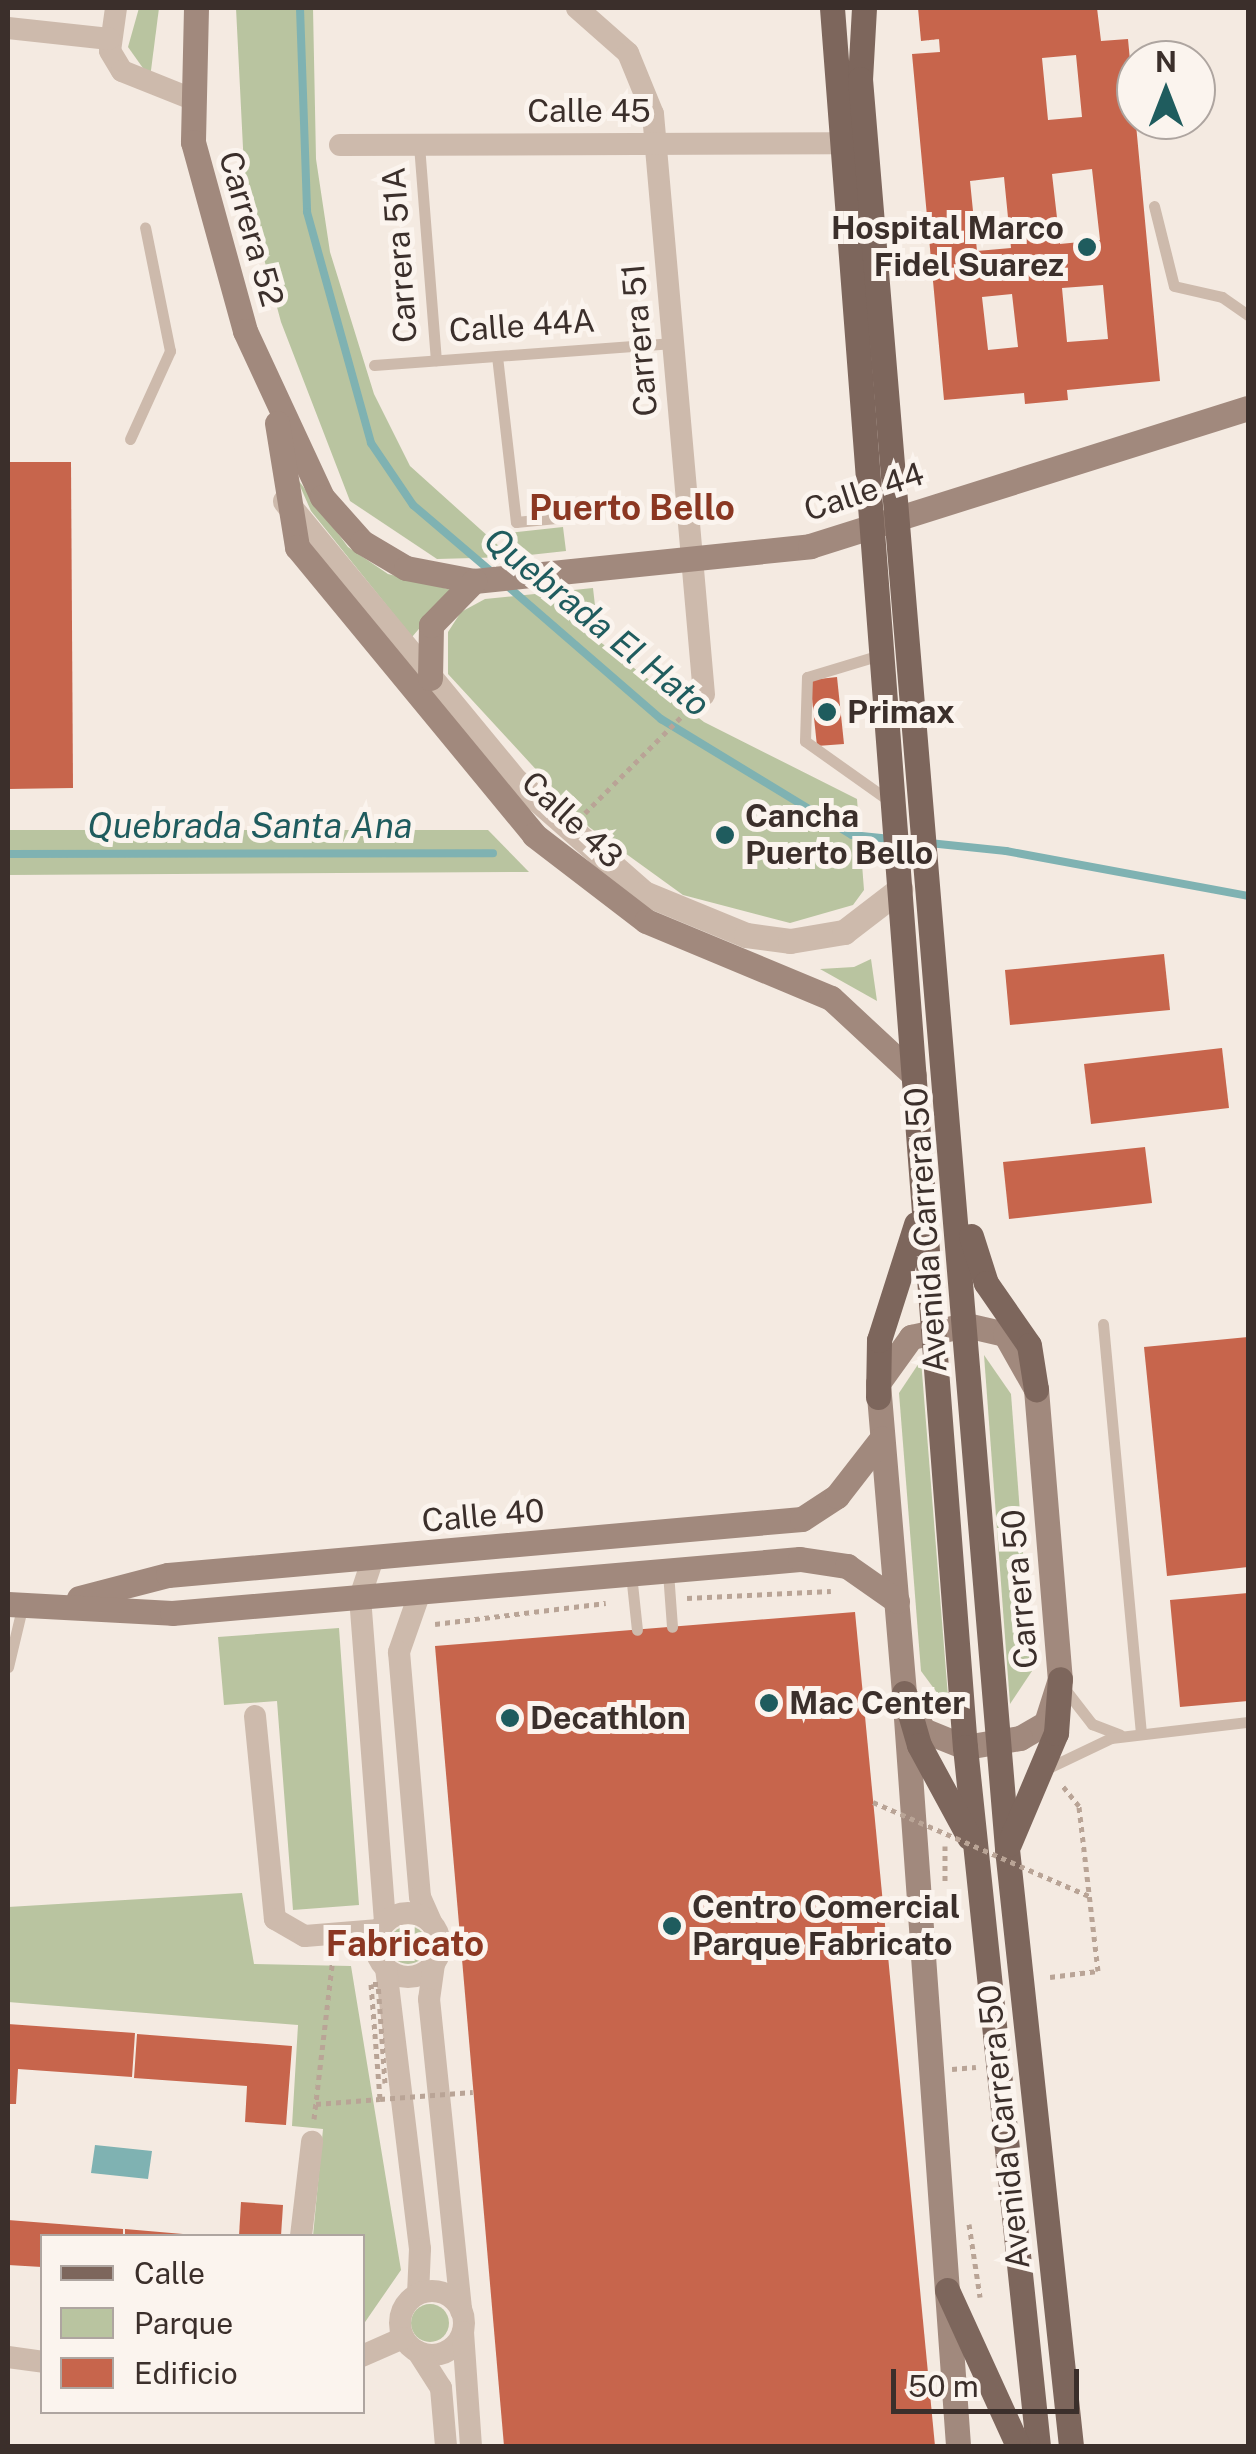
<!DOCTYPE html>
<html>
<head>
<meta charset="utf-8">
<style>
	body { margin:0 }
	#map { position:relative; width:1256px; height:2454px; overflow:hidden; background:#f4eae1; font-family:"Public Sans",sans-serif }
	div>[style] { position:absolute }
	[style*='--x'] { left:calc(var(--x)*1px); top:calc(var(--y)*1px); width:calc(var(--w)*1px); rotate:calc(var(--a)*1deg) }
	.green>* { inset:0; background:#b9c4a0 }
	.round { border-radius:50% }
	.water>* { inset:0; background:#7fb2b2 }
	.stream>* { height:8px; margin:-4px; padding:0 4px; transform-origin:4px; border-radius:4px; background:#7fb2b2 }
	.building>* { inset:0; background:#c7654c }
	.path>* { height:5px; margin-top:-2.5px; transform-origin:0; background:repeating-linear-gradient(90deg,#b9a496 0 5px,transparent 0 10px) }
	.service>* { height:11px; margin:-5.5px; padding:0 5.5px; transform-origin:5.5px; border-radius:5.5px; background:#cdbaac }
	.minor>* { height:22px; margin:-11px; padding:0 11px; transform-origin:11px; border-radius:11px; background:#cdbaac }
	.minor>.ring { margin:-11px; padding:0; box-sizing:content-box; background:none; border:22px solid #cdbaac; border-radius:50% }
	.tertiary>* { height:25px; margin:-12.5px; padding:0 12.5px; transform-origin:12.5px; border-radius:12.5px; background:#cdbaac }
	.secondary>* { height:25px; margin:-12.5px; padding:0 12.5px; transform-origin:12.5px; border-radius:12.5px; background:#a1897d }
	.primary>* { height:25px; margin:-12.5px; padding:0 12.5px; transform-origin:12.5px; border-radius:12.5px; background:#7d665c }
	.path-bridge>* { height:5px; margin-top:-2.5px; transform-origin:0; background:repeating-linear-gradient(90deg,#b9a496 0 5px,transparent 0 10px) }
	.dots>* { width:28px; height:28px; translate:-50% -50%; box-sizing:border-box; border:5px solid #fbf4ee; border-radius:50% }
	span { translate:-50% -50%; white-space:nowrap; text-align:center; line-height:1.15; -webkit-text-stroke:10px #fbf4ee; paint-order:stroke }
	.street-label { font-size:32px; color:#3b2f2b }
	.poi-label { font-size:32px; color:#3b2f2b; font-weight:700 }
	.right { translate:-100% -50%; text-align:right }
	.left { translate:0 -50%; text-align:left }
	.neighbourhood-label { font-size:35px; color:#8b3722; font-weight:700 }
	.water-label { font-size:35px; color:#1f5c5e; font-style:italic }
	.frame { position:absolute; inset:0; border:10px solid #3b2f2b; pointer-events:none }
	.legend { position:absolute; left:40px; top:2234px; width:325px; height:180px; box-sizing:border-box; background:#fbf4ee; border:2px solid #aea5a0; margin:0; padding:12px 18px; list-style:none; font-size:30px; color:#3b2f2b }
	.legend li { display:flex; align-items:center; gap:20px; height:50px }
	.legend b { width:50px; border:2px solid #aea5a0 }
	.north { position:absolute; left:1116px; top:40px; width:100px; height:100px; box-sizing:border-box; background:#fbf4ee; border:2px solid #aea5a0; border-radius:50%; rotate:0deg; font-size:28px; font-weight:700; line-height:40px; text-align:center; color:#3b2f2b }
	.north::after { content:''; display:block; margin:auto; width:35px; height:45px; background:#1f5c5e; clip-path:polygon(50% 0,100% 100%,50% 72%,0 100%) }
	.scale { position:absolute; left:891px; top:2369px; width:188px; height:45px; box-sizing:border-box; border:5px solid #3b2f2b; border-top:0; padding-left:12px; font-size:30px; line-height:35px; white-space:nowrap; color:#3b2f2b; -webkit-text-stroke:8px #fbf4ee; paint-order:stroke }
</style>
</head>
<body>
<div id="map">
	<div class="green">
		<div style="clip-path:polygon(139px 8px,159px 8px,150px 78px,128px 47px)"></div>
		<div style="clip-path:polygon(236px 8px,313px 8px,316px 159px,330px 252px,374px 394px,410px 466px,510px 556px,508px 533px,563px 527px,566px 551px,511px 557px,437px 559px,350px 501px,281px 322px,245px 188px)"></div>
		<div style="clip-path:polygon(296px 477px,348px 547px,388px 574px,452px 590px,412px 637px,311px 511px)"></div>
		<div style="clip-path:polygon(593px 588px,599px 641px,704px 722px,857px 799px,864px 890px,853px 905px,790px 923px,683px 895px,589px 827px,448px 674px,448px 632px,461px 612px,485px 599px)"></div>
		<div style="clip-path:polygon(8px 830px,488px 830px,529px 872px,8px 875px)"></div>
		<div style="clip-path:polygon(871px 959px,877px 1001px,820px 969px,854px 967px)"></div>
		<div style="clip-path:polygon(984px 1355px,1011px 1394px,1032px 1671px,1010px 1704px)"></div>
		<div style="clip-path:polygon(921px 1360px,949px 1709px,921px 1671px,899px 1393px)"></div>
		<div style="clip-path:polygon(339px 1628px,359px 1905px,293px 1910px,277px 1701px,224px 1705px,218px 1637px)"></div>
		<div style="clip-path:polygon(242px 1893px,254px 1964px,351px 1966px,401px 2270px,363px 2325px,362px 2236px,313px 2236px,323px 2129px,292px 2126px,298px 2025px,8px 2002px,8px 1907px)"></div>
		<div class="round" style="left:389px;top:1926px;width:38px;height:38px"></div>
		<div class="round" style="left:411px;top:2304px;width:38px;height:38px"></div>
	</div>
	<div class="water">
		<div style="clip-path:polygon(95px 2145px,152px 2151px,148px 2179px,91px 2173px)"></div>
	</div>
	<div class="stream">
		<div style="--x:300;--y:8;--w:204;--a:88"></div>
		<div style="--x:307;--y:212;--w:240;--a:74.5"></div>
		<div style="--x:371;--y:443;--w:75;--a:55.9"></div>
		<div style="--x:413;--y:505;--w:106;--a:40.4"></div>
		<div style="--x:504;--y:583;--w:208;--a:40.9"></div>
		<div style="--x:661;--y:719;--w:223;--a:31.3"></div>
		<div style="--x:852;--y:835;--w:155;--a:5.9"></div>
		<div style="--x:1006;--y:851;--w:246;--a:10.5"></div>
		<div style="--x:8;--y:854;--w:485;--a:-0.1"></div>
	</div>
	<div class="building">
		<div style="clip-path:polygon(evenodd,918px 8px,1097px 8px,1101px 41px,1128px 39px,1160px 381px,1067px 390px,1068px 400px,1025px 404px,1024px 393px,944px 400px,912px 54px,940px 52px,939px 39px,921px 41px,918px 8px,1076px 55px,1082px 117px,1048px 120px,1042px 58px,1076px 55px,918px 8px,1092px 169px,1100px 240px,1060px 244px,1052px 174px,1092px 169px,918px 8px,1004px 177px,1011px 248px,977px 251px,970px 181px,1004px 177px,918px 8px,1103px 285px,1108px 339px,1067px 342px,1062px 288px,1103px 285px,918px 8px,1012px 294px,1018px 347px,988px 350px,982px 297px,1012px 294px)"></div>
		<div style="clip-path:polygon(8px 462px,71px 462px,73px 788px,8px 789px)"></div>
		<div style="clip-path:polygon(837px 677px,844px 744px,817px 746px,810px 680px)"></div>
		<div style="clip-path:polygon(1164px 954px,1170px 1010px,1010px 1025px,1005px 970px)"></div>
		<div style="clip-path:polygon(1222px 1048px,1229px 1108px,1091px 1124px,1084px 1064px)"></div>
		<div style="clip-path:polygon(1145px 1147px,1152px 1203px,1009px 1219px,1003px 1162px)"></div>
		<div style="clip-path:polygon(1248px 1337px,1248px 1567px,1167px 1576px,1144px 1347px)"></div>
		<div style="clip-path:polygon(1248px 1593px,1248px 1701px,1180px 1707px,1170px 1600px)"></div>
		<div style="clip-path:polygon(855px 1612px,935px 2446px,504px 2446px,435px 1646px)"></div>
		<div style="clip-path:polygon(8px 2024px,135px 2033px,132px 2077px,18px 2069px,16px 2104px,8px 2104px)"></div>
		<div style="clip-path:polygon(137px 2034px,292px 2046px,286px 2125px,245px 2122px,247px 2086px,134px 2078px)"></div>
		<div style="clip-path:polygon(241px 2202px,283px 2205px,281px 2236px,239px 2236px)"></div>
		<div style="clip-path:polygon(8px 2220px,123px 2229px,123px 2236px,42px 2236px,42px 2267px,8px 2265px)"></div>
		<div style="clip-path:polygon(125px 2229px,183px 2234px,183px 2236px,125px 2236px)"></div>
	</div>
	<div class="path">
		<div style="--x:585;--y:813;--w:144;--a:-45"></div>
		<div style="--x:687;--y:1598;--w:144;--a:-2.8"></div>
		<div style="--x:435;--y:1624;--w:172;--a:-7"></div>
		<div style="--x:945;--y:1846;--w:38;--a:90"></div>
		<div style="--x:1050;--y:1977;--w:48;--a:-7.1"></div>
		<div style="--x:1098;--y:1971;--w:166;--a:-96.6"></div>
		<div style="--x:1079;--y:1806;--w:26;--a:-129"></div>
		<div style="--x:952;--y:2069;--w:24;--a:-5"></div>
		<div style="--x:316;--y:2104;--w:64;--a:-4.5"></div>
		<div style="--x:314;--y:2119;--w:163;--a:-83.3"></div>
		<div style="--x:969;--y:2224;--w:74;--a:81.4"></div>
	</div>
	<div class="service">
		<div style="--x:419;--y:145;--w:216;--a:85.5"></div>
		<div style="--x:1154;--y:206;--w:82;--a:76"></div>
		<div style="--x:1174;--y:286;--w:49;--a:12.9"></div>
		<div style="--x:1222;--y:297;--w:32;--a:35"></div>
		<div style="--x:497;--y:356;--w:167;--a:83.5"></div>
		<div style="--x:516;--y:522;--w:60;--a:-5.7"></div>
		<div style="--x:374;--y:365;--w:300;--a:-4.2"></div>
		<div style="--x:130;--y:439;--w:97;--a:-65.6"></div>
		<div style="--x:170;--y:351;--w:126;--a:-101.4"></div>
		<div style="--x:880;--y:655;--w:76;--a:163.2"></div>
		<div style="--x:807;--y:677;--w:64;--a:91.8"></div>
		<div style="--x:805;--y:741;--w:102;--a:35.4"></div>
		<div style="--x:1103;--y:1324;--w:411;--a:84.7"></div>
		<div style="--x:668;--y:1572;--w:55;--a:85.8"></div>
		<div style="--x:631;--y:1574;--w:56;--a:83.9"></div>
		<div style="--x:8;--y:1667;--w:65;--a:-76.6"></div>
		<div style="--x:1064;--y:1688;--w:46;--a:52.1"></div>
		<div style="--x:1092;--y:1724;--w:30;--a:21"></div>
		<div style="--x:1046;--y:1769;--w:72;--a:-25.5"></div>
		<div style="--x:1111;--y:1738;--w:138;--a:-6.7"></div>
	</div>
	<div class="minor">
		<div style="--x:116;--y:8;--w:43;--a:97.9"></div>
		<div style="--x:110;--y:51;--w:23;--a:59"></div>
		<div style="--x:122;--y:71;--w:75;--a:21.8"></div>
		<div style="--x:577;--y:8;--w:68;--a:41.4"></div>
		<div style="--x:628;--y:53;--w:66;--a:67.7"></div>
		<div style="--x:653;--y:114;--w:583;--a:84.98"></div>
		<div style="--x:8;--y:28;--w:102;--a:6.2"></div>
		<div style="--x:340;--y:145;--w:497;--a:-0.2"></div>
		<div style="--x:373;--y:1558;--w:41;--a:108.4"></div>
		<div style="--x:360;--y:1597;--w:326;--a:85.6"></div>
		<div style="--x:420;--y:1592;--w:64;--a:109.3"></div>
		<div style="--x:399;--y:1652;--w:246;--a:85.1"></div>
		<div style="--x:420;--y:1897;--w:30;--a:66"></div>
		<div style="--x:255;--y:1716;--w:204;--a:84.4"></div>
		<div style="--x:275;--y:1919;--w:34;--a:30"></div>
		<div style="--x:305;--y:1936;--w:74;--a:-4.6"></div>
		<div class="ring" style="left:376px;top:1913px;width:42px;height:42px"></div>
		<div style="--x:434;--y:1964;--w:35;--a:98"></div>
		<div style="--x:429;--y:1999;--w:314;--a:84.1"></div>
		<div style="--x:386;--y:1968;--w:283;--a:83.1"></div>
		<div style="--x:420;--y:2249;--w:45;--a:92.5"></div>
		<div style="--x:301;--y:2236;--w:95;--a:-83.3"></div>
		<div class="ring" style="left:400px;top:2291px;width:42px;height:42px"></div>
		<div style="--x:463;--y:2332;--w:114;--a:86"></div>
		<div style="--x:418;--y:2352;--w:43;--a:57.4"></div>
		<div style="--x:441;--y:2388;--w:58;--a:85.1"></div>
		<div style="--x:362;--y:2356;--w:45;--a:-23.7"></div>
		<div style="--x:8;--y:2357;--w:34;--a:8"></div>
	</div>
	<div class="tertiary">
		<div style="--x:285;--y:501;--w:363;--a:50.5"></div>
		<div style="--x:516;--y:781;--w:170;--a:41.2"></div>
		<div style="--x:644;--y:893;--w:110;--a:22.4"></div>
		<div style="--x:746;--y:935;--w:44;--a:7.8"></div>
		<div style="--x:790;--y:941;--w:55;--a:-9.5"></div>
		<div style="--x:844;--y:932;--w:71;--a:-37.5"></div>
	</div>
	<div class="secondary">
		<div style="--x:196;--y:8;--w:134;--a:91.3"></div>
		<div style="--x:193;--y:142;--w:196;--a:74.6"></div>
		<div style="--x:245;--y:331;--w:183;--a:65.1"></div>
		<div style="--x:322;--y:497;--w:60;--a:48.4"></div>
		<div style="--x:362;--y:542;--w:51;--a:30.6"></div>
		<div style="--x:406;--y:568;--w:69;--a:10.8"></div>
		<div style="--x:474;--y:581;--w:338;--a:-5.9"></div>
		<div style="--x:810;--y:546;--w:459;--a:-17.5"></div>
		<div style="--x:277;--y:423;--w:126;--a:80.8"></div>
		<div style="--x:297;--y:547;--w:373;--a:50.5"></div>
		<div style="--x:534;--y:835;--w:141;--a:37.5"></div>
		<div style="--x:646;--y:921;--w:200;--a:22.6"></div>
		<div style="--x:831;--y:998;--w:113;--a:42.9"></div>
		<div style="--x:430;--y:678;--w:53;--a:-88.9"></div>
		<div style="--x:431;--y:625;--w:62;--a:-45.7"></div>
		<div style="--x:966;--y:1325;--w:40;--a:13"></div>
		<div style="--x:1005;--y:1334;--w:63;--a:60.6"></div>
		<div style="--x:1036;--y:1389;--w:291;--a:85.3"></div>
		<div style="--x:1060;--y:1679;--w:46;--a:107.7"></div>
		<div style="--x:1046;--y:1723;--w:30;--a:150"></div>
		<div style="--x:1020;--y:1738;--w:56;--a:170.7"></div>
		<div style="--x:965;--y:1747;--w:45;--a:-158"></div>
		<div style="--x:923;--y:1730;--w:42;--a:-117.2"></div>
		<div style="--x:904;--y:1693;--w:311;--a:-94.8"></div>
		<div style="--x:878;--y:1383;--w:57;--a:-54.3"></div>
		<div style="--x:911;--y:1337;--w:56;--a:-12.3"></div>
		<div style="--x:79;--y:1598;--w:92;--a:-14.5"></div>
		<div style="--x:168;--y:1575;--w:636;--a:-5.05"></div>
		<div style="--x:802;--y:1519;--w:42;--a:-33.3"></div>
		<div style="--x:837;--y:1496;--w:73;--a:-52.2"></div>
		<div style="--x:8;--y:1604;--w:164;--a:3.1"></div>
		<div style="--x:172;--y:1613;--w:630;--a:-4.91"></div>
		<div style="--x:800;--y:1559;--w:48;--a:8.5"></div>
		<div style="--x:847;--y:1566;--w:61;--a:35"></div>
		<div style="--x:906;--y:1718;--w:730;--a:85.91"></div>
	</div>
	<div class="primary">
		<div style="--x:832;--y:8;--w:1744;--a:85.63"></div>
		<div style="--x:965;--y:1747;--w:703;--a:84.04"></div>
		<div style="--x:864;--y:8;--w:71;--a:93.2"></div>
		<div style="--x:860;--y:79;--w:1776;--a:85.25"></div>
		<div style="--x:1007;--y:1849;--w:600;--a:83.88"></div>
		<div style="--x:971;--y:1236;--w:49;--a:72.3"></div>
		<div style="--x:986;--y:1283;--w:75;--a:55.3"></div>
		<div style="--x:1029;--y:1345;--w:45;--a:81"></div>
		<div style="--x:878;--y:1397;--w:57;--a:-89"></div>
		<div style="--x:879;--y:1340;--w:122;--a:-72.3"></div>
		<div style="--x:904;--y:1693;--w:54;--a:73.9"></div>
		<div style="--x:919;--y:1745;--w:105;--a:61.5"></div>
		<div style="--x:1009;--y:1844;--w:121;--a:-67.1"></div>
		<div style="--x:1056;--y:1733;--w:54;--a:-85.8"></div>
		<div style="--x:947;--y:2290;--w:171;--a:65.5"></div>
	</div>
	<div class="path-bridge">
		<div style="--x:873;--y:1802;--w:236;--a:23.5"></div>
		<div style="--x:385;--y:2083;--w:99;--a:-94"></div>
		<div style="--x:378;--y:1984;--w:7;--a:180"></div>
		<div style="--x:371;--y:1984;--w:115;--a:85.5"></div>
		<div style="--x:380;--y:2099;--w:93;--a:-4.3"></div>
	</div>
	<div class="dots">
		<div style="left:1087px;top:247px;background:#1f5c5e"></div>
		<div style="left:827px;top:712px;background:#1f5c5e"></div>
		<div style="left:725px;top:835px;background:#1f5c5e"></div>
		<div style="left:769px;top:1703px;background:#1f5c5e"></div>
		<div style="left:510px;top:1718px;background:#1f5c5e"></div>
		<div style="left:672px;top:1926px;background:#1f5c5e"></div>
	</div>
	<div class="street-label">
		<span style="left:589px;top:111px">Calle 45</span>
		<span style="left:251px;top:229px;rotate:74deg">Carrera 52</span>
		<span style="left:400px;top:255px;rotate:-94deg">Carrera 51A</span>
		<span style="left:522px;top:326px;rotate:-4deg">Calle 44A</span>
		<span style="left:640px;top:340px;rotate:-95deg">Carrera 51</span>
		<span style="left:864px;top:492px;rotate:-18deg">Calle 44</span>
		<span style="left:572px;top:820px;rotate:43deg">Calle 43</span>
		<span style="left:926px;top:1230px;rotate:-94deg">Avenida Carrera 50</span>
		<span style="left:483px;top:1516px;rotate:-5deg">Calle 40</span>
		<span style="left:1020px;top:1589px;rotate:-95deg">Carrera 50</span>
		<span style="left:1004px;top:2127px;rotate:-96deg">Avenida Carrera 50</span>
	</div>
	<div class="poi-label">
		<span class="right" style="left:1064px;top:247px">Hospital Marco<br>Fidel Suarez</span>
		<span class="left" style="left:847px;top:712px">Primax</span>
		<span class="left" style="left:745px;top:835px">Cancha<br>Puerto Bello</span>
		<span class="left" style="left:789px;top:1703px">Mac Center</span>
		<span class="left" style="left:530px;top:1718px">Decathlon</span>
		<span class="left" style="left:692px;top:1926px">Centro Comercial<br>Parque Fabricato</span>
	</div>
	<div class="neighbourhood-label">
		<span style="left:632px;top:508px">Puerto Bello</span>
		<span style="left:405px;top:1944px">Fabricato</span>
	</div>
	<div class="water-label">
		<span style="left:597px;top:622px;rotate:39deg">Quebrada El Hato</span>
		<span style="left:250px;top:826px">Quebrada Santa Ana</span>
	</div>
	<div class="frame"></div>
	<ul class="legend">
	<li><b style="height:12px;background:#7d665c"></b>Calle</li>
	<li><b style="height:28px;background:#b9c4a0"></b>Parque</li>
	<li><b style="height:28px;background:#c7654c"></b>Edificio</li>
	</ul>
	<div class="north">N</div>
	<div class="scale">50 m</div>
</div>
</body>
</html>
